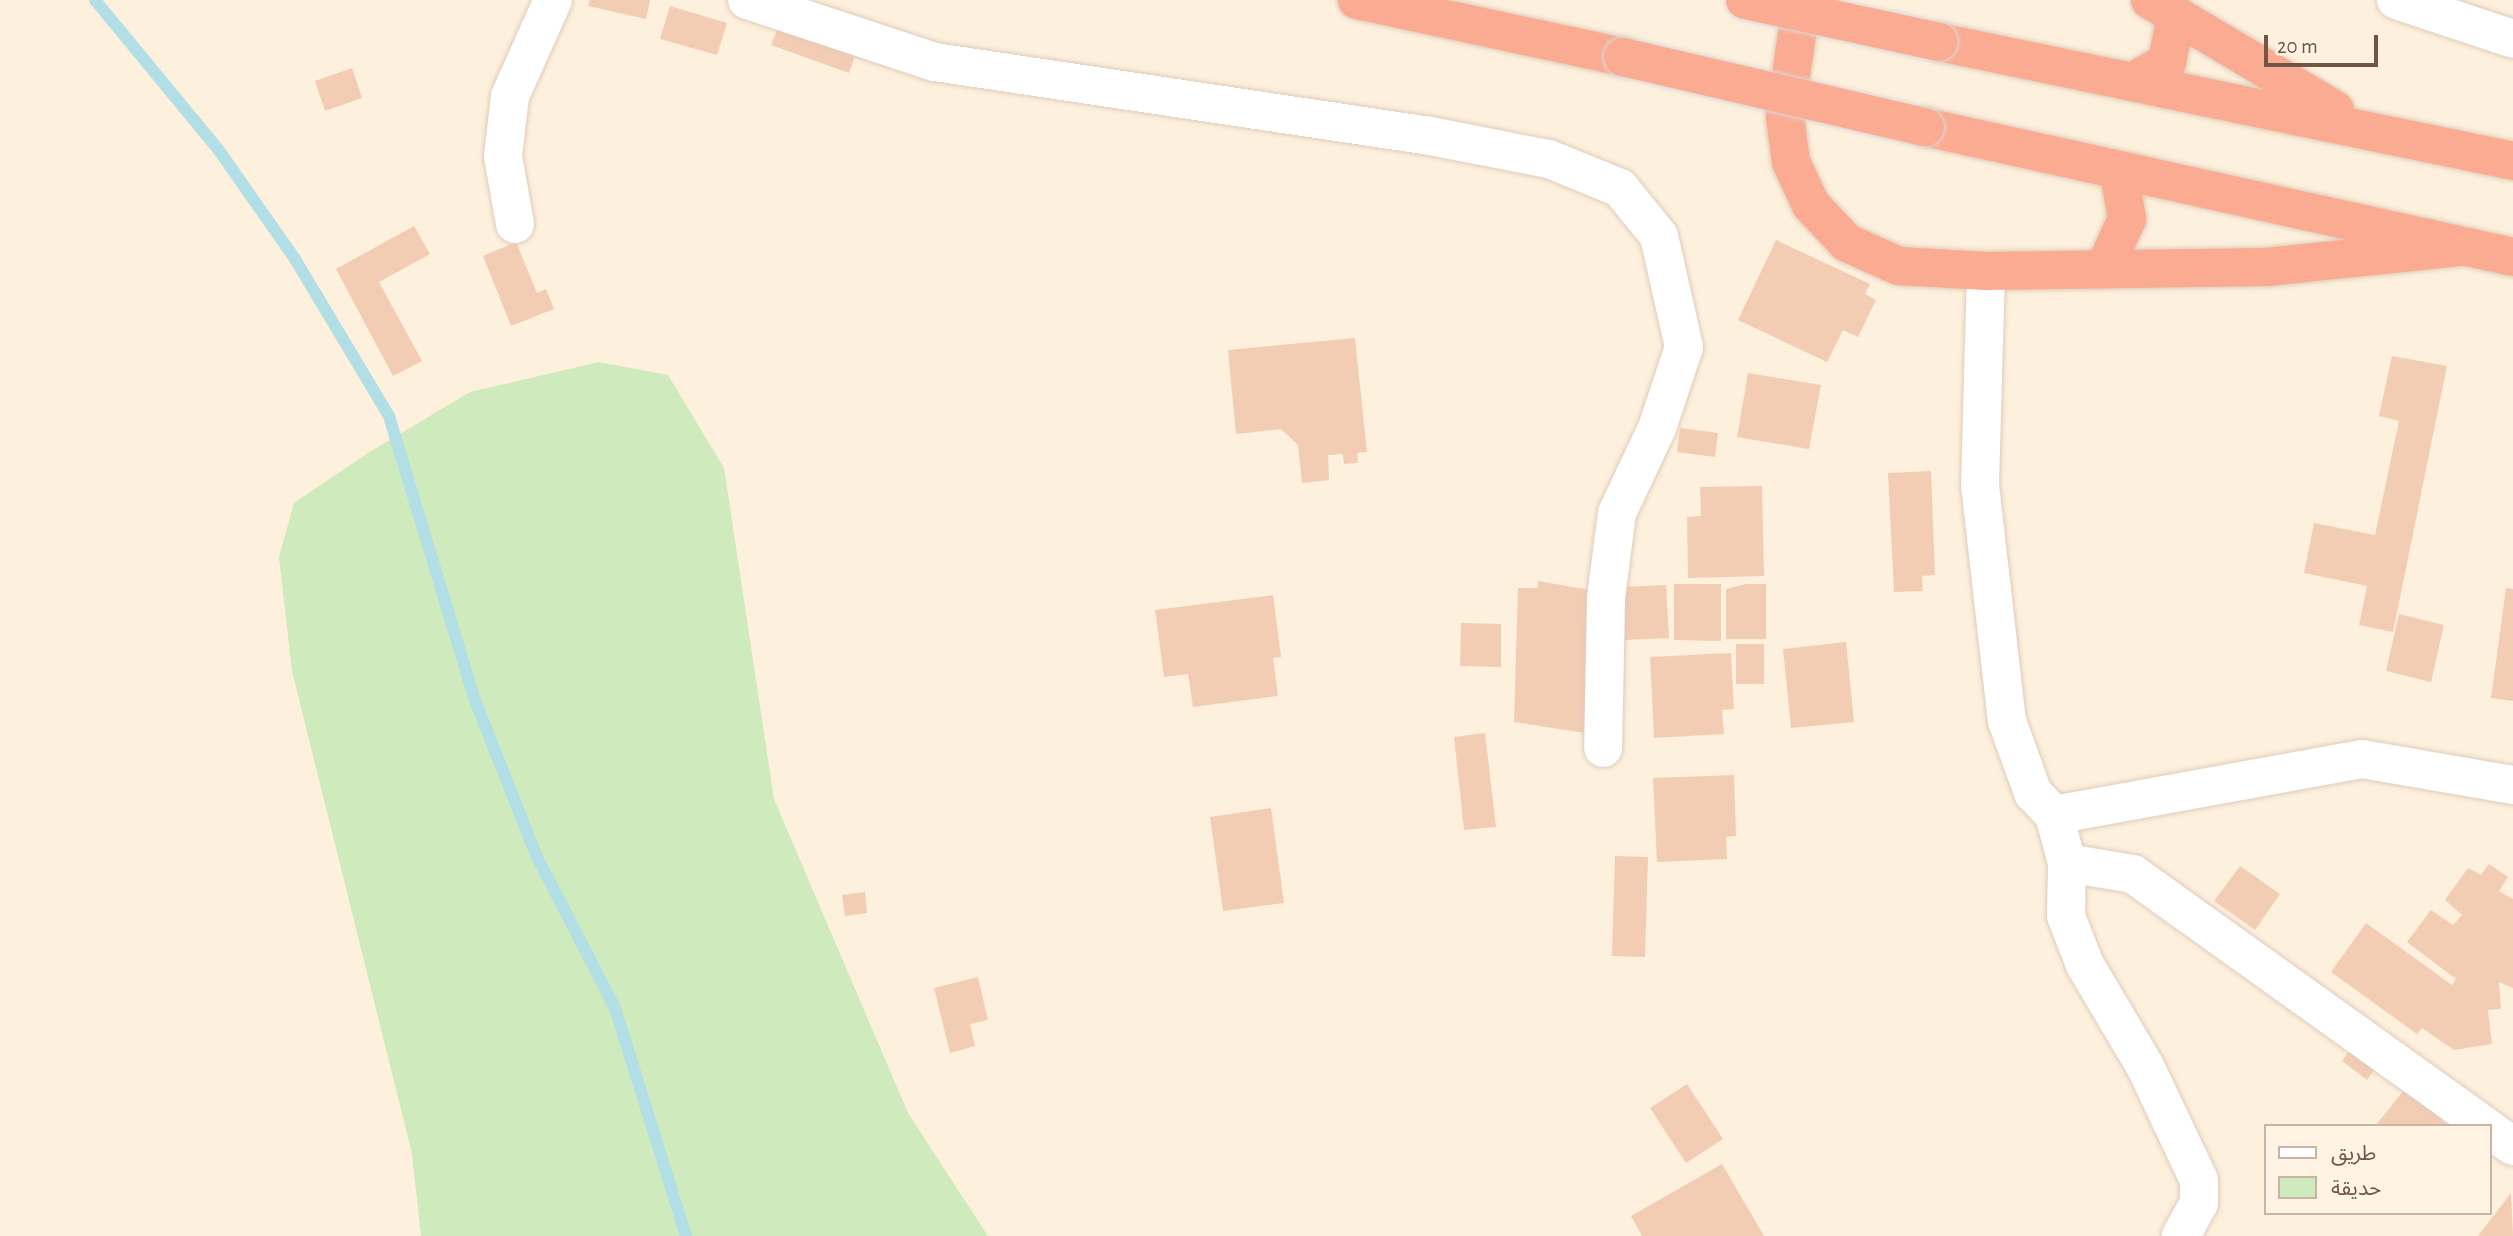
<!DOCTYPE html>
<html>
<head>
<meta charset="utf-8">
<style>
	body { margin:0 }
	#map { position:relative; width:2513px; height:1236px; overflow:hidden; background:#fdf0dd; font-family:"Alegreya Sans","Noto Sans Arabic",sans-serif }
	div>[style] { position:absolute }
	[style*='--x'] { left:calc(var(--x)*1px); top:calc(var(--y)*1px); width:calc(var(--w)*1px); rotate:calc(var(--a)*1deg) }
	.green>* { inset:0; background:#cfeabc }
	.stream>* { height:12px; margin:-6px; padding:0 6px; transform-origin:6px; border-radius:6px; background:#b2dfe6 }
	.building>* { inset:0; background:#f3ccb4 }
	.roads { filter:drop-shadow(0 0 2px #e0cbba) drop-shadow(0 0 2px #e0cbba) }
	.minor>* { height:38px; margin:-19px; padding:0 19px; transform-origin:19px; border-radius:19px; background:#fff }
	.highway>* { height:38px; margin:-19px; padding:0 19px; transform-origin:19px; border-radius:19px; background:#faab91 }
	.bridges { filter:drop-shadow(0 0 2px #ddd6d3) drop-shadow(0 0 2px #ddd6d3) }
	.highway-bridge>* { height:38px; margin:-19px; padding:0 19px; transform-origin:19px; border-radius:19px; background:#faab91 }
	span { translate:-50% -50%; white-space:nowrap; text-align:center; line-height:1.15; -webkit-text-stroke:5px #fff4e4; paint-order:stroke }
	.legend { position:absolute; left:2264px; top:1124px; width:228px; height:91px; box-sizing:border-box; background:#fff4e4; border:2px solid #c7b4a5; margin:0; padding:9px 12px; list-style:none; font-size:21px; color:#725546 }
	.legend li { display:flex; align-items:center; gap:14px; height:35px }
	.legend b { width:35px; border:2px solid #c7b4a5 }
	.scale { position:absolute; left:2264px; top:35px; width:114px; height:32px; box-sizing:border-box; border:4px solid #725546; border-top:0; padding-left:9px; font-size:21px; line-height:24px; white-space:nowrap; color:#725546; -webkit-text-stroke:5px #fff4e4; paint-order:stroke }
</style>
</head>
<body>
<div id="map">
	<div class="green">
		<div style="clip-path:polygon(599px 362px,668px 375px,724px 468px,774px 799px,908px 1113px,988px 1236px,421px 1236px,412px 1154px,292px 671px,279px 557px,294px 503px,368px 453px,470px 392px)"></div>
	</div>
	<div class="stream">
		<div style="--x:95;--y:0;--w:193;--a:50.5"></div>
		<div style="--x:218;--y:149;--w:134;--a:55"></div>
		<div style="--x:295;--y:259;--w:183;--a:59.1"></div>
		<div style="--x:389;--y:416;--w:291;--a:73.2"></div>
		<div style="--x:473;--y:695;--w:172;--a:68.5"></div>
		<div style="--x:536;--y:855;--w:172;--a:62.7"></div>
		<div style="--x:615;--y:1008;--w:239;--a:72.7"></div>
	</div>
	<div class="building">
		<div style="clip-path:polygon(590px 0,650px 0,646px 19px,588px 6px)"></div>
		<div style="clip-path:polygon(670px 6px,727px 23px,717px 55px,660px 39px)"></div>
		<div style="clip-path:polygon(780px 23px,857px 50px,849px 73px,771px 45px)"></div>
		<div style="clip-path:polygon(352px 68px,362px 98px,325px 111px,315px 81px)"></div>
		<div style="clip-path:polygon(414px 226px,430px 254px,379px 282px,422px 361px,393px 376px,336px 269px)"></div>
		<div style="clip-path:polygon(1776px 240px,1870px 284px,1865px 294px,1876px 300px,1858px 337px,1843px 330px,1827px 362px,1738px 320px)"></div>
		<div style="clip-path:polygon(516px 242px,537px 293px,546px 289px,554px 309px,511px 326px,483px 256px)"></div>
		<div style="clip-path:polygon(1355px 338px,1367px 452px,1357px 453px,1358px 463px,1344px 464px,1343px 454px,1328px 455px,1329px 480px,1302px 483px,1298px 445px,1281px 429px,1236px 434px,1228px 350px)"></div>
		<div style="clip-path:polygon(2392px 356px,2447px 366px,2393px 632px,2359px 625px,2367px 586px,2304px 573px,2314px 523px,2375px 535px,2399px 421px,2379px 416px)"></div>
		<div style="clip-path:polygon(1748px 373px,1821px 385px,1809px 449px,1737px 437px)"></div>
		<div style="clip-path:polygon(1680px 428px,1718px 433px,1715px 457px,1677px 452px)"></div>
		<div style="clip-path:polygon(1931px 471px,1935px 575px,1922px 576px,1923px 591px,1894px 592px,1888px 473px)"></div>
		<div style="clip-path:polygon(1762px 486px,1764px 576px,1688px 578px,1687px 517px,1701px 516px,1700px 487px)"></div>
		<div style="clip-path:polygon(1538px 581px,1596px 591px,1591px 734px,1514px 722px,1518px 588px,1538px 588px)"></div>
		<div style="clip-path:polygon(1674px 584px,1721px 584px,1721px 641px,1674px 640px)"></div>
		<div style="clip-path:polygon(1746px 584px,1766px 584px,1766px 639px,1726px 639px,1726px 589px)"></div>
		<div style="clip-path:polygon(1666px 585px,1669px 638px,1625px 640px,1622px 587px)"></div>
		<div style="clip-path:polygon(2506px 588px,2513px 589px,2513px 701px,2491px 698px)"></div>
		<div style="clip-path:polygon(1273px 595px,1281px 657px,1273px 658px,1278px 696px,1193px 707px,1188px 674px,1164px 677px,1155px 610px)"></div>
		<div style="clip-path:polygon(2399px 614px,2444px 625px,2431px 682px,2386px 671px)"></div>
		<div style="clip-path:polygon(1461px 623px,1501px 624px,1501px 667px,1460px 666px)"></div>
		<div style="clip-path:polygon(1846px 642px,1854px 722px,1791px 728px,1783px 649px)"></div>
		<div style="clip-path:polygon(1736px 644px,1764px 644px,1764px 684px,1736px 684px)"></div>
		<div style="clip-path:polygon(1731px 653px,1734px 709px,1722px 710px,1724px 734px,1654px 738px,1650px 657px)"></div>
		<div style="clip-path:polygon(1485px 733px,1496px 827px,1464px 830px,1454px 737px)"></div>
		<div style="clip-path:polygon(1734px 775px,1736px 836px,1726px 837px,1727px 859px,1657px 862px,1653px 778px)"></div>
		<div style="clip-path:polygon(1271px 808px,1284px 903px,1223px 911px,1210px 817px)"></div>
		<div style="clip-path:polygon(1615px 856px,1648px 857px,1645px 957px,1612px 956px)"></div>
		<div style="clip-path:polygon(2489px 864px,2508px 877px,2499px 891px,2513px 899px,2513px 988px,2499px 982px,2501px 1009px,2488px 1010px,2492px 1044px,2454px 1050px,2422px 1028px,2417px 1034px,2331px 972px,2366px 923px,2452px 985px,2456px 979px,2407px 942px,2431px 910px,2453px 925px,2462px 915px,2445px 900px,2468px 868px,2481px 875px)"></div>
		<div style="clip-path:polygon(2240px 866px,2280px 894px,2255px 930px,2214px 901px)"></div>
		<div style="clip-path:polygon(865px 892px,867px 913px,845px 916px,842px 895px)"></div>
		<div style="clip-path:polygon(978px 977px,988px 1020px,970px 1024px,975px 1046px,950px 1053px,934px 988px)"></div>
		<div style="clip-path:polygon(2357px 1040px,2382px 1059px,2367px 1080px,2342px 1061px)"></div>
		<div style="clip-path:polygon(1687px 1084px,1723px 1139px,1686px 1163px,1650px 1108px)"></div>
		<div style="clip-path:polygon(2409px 1084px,2440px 1108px,2435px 1115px,2449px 1126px,2375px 1126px)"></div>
		<div style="clip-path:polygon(1722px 1164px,1764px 1236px,1642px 1236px,1631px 1216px)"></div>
		<div style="clip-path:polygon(2511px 1193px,2513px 1236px,2478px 1236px)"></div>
	</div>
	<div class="roads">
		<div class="minor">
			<div style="--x:747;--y:0;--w:198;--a:18.3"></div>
			<div style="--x:935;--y:62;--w:495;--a:8.5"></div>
			<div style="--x:1425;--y:135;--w:126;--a:11"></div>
			<div style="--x:1549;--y:159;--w:77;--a:22.2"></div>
			<div style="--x:1620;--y:188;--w:62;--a:50.9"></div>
			<div style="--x:1659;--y:236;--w:114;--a:77.3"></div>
			<div style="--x:1684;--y:347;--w:85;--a:108.4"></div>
			<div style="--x:1657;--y:428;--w:94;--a:115.2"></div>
			<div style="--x:1617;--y:513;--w:86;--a:97.4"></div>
			<div style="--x:1606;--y:598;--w:150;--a:91.1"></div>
			<div style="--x:2396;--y:0;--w:123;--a:18.4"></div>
			<div style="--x:515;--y:224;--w:69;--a:-100"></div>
			<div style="--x:503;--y:156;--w:60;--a:-83.3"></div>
			<div style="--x:510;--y:96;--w:105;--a:-65.9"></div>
			<div style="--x:1986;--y:271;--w:214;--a:91.6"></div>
			<div style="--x:1980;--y:485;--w:238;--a:83.5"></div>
			<div style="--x:2007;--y:721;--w:77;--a:70.1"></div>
			<div style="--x:2033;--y:793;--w:30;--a:46"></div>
			<div style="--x:2054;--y:815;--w:50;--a:74.8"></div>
			<div style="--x:2067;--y:863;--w:53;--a:91.1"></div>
			<div style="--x:2066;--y:916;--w:53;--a:68.8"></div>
			<div style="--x:2085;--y:965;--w:117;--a:59.3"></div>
			<div style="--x:2145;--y:1066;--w:126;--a:64.7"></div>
			<div style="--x:2199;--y:1180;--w:23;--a:90"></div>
			<div style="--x:2199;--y:1203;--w:38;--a:119"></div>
			<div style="--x:2054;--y:815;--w:313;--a:-10.3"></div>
			<div style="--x:2362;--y:759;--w:153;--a:9.8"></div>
			<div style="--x:2067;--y:863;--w:67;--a:9.5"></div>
			<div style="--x:2133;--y:874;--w:433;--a:35.6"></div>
			<div style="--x:2490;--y:1130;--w:28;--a:35"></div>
		</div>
		<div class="highway">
			<div style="--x:1357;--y:0;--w:272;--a:12.1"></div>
			<div style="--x:1802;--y:0;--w:118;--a:98.3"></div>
			<div style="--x:1785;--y:117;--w:45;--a:82.4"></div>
			<div style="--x:1791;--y:162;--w:47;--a:65.1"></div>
			<div style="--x:1811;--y:205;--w:52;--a:46.5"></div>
			<div style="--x:1847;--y:243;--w:57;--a:23.9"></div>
			<div style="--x:1899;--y:266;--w:87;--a:3.3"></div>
			<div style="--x:1986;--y:271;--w:281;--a:-0.8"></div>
			<div style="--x:2267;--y:267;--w:196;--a:-5.9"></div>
			<div style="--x:2150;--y:0;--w:215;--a:30.7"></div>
			<div style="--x:1939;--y:42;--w:586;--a:11.71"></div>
			<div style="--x:2136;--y:80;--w:36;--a:-30"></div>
			<div style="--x:2167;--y:62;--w:47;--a:-78.9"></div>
			<div style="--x:1925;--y:127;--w:602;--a:12.47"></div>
			<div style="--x:2106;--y:265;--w:51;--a:-65.5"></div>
			<div style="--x:2127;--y:219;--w:47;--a:-99.9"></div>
		</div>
	</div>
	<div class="bridges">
		<div class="highway-bridge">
			<div style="--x:1745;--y:0;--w:198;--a:12.2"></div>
			<div style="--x:1623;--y:57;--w:310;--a:13.1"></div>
		</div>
	</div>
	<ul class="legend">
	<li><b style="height:9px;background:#fff"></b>طريق</li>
	<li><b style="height:19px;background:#cfeabc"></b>حديقة</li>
	</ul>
	<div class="scale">20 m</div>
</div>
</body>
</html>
